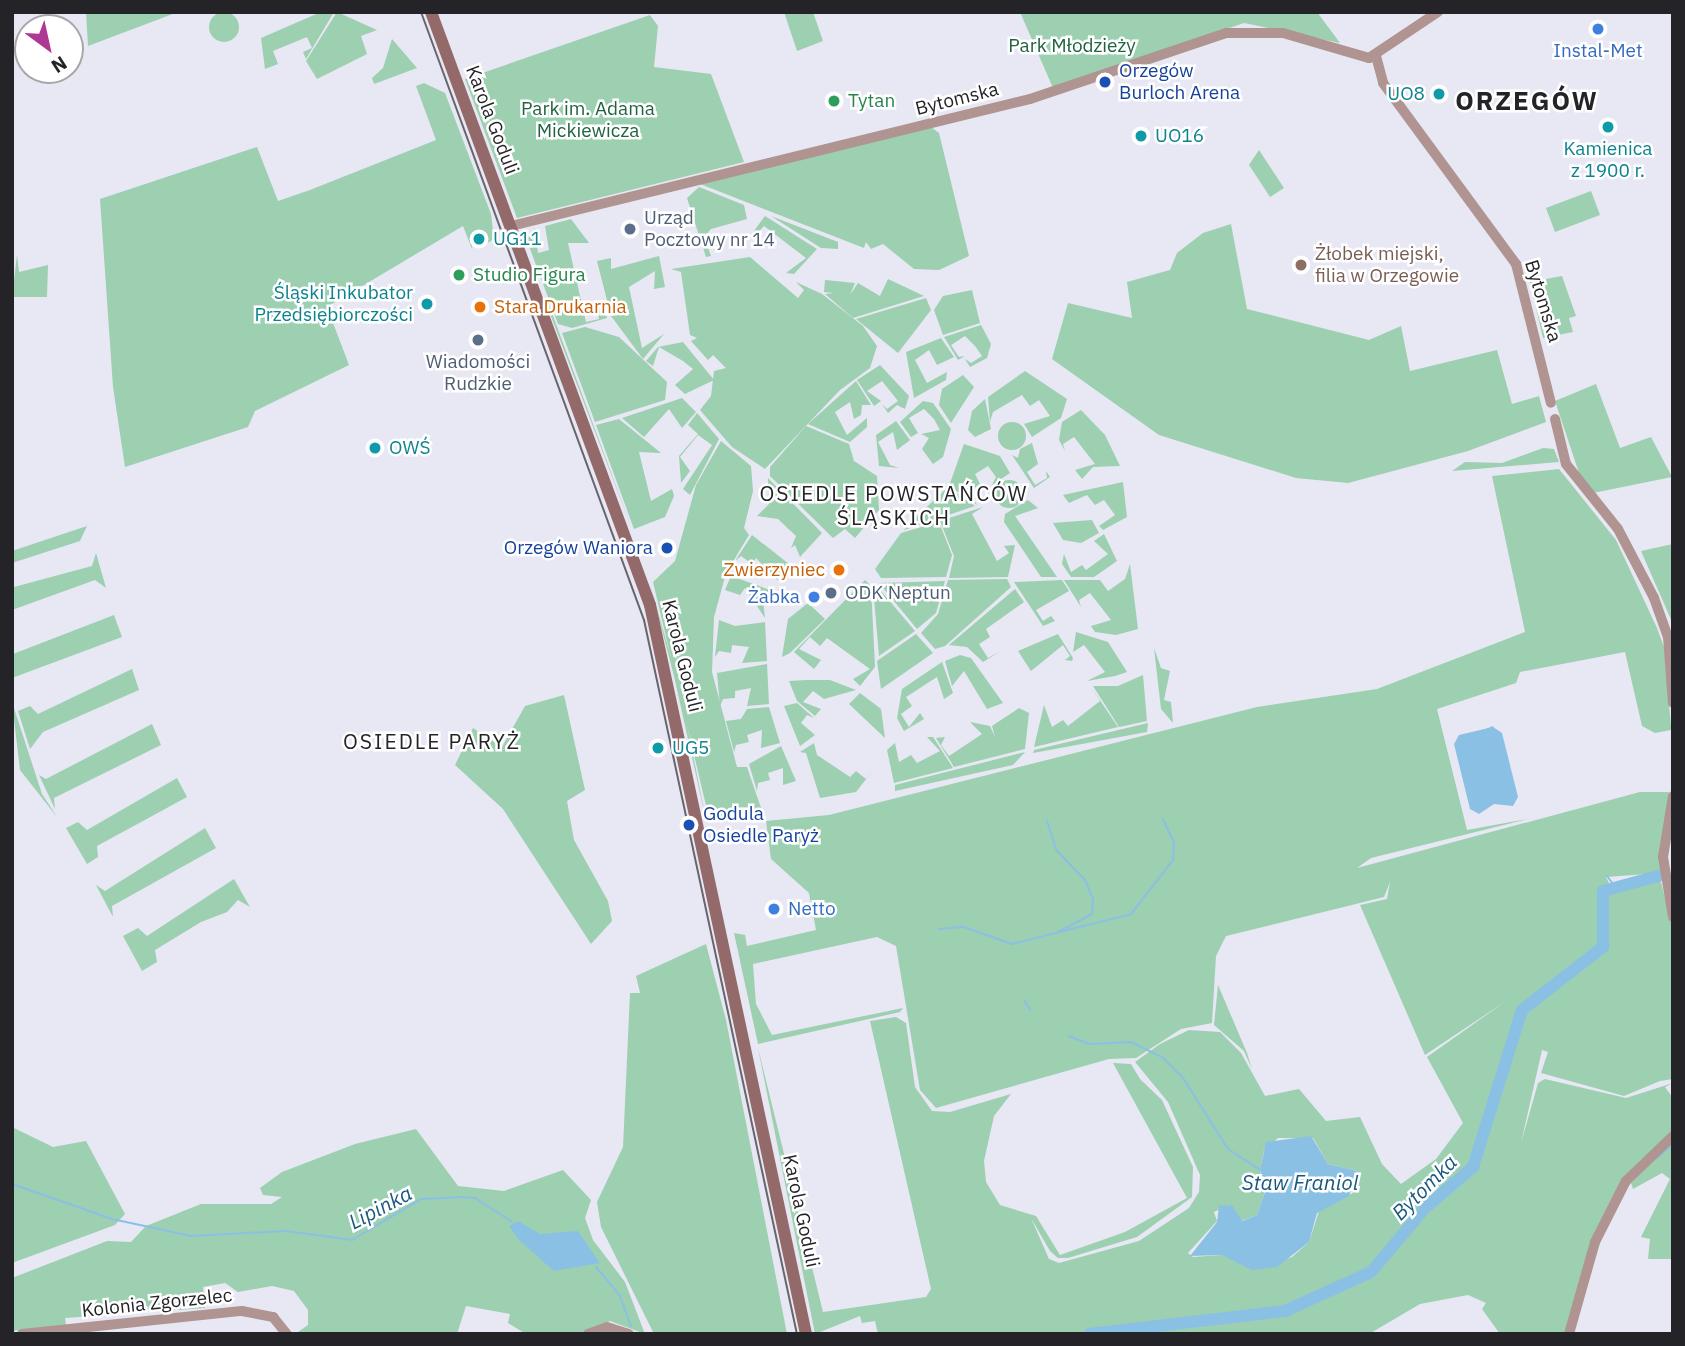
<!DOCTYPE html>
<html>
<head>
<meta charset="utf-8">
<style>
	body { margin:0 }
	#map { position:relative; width:1685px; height:1346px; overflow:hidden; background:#e8e7f4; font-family:"IBM Plex Sans",sans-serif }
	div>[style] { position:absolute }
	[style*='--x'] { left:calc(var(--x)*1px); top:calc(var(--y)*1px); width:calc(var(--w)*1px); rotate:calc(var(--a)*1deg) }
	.green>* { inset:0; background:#9dcfb1 }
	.round { border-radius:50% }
	.water>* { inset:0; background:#8bc0e5 }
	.stream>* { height:2px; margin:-1px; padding:0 1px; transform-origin:1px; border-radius:1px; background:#8bc0e5 }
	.river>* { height:12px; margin:-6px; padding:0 6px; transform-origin:6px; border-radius:6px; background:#8bc0e5 }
	.tertiary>* { height:10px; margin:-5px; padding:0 5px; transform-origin:5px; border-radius:5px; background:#b09492 }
	.secondary>* { height:12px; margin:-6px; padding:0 6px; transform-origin:6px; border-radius:6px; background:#936a69 }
	.tram>* { height:2px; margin:-1px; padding:0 1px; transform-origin:1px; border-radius:1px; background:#67666d }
	.dots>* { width:19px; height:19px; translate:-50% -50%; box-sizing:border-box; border:4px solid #fff; border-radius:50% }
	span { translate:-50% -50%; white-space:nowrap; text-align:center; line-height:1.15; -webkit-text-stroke:5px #fff; paint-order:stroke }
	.park-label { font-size:19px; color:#206242 }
	.shop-label { font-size:19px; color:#366cbe }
	.right { translate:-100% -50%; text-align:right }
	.left { translate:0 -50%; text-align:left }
	.transit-label { font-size:19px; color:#164399 }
	.culture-label { font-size:19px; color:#0d838f }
	.street-label { font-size:19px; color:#242428 }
	.leisure-label { font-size:19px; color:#27864d }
	.service-label { font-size:19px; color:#4e5e75 }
	.education-label { font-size:19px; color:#785e54 }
	.food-label { font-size:19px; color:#c56008 }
	.neighbourhood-label { font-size:21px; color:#242428; letter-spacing:2px }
	.water-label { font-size:21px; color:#19587c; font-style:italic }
	.district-label { font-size:26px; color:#242428; font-weight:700; letter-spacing:2px }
	.frame { position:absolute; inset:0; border:14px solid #242428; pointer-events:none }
	.north { position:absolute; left:14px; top:14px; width:70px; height:70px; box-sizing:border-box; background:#fff; border:2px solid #a7a7a9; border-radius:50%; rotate:147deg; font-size:19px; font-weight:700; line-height:28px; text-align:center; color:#242428 }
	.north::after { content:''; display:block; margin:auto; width:24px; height:32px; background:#ad3993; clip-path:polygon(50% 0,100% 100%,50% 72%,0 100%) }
</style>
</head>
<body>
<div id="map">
	<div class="green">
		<div style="clip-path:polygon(86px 12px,178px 12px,88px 46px)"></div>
		<div style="clip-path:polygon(321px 12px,334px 12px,306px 59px,303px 52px,312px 48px,307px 37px,273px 51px,278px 64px,265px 69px,261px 38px)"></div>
		<div style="clip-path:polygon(337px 12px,377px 30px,361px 36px,367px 54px,317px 79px,306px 61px)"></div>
		<div style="clip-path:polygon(784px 12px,813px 12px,823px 41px,797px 51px)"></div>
		<div style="clip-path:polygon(1020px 12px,1317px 12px,1340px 43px,1244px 23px,1053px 88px)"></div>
		<div class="round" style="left:209px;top:12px;width:30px;height:30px"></div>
		<div style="clip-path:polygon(650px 15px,658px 26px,654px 67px,711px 74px,744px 162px,517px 218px,465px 79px)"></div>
		<div style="clip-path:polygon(392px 39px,417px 68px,374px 84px,372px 78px,383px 68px)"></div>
		<div style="clip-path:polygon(424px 83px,445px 93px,491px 214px,494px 239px,479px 248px,480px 233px,473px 234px,472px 249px,463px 226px,327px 307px,349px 365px,255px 411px,248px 427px,125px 467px,113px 387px,100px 199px,257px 147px,278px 201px,310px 190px,436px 140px,416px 86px)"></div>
		<div style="clip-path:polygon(931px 127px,939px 133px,969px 256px,939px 270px,914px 269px,883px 244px,871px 249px,866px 242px,864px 248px,700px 184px)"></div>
		<div style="clip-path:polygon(1259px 150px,1284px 188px,1270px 197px,1249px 165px)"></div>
		<div style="clip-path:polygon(699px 187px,744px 205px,747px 219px,711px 229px,704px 237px,711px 256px,706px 257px,687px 198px)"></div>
		<div style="clip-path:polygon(1591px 191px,1600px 215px,1555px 232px,1546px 208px)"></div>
		<div style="clip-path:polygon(765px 216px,817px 249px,794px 274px,786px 273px,806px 258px,764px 226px,755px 236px,763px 243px,758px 247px,754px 231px)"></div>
		<div style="clip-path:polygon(771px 216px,838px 242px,838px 249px,821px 248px)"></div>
		<div style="clip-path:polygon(571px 219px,589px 243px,568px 243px,586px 322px,599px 319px,597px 310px,604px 308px,607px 318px,572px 328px,558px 324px,526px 238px,535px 228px,538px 253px,549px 250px,545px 226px)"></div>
		<div style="clip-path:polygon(1231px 224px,1247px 309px,1369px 340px,1401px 326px,1410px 371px,1497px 350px,1512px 404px,1539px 396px,1546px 422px,1468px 451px,1348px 483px,1296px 478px,1159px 435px,1052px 359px,1068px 303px,1132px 318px,1127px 282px,1170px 270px,1177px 253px,1203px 233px)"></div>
		<div style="clip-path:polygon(17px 255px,19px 272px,48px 265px,47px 297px,12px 297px)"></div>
		<div style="clip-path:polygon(659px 256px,665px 287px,654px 289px,655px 271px,629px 287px,642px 348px,664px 334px,643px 359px,611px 316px,597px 261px,611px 258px,611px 269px)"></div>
		<div style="clip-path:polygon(750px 257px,798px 298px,804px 290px,796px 282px,822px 294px,863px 326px,877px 346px,870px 368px,840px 390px,765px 469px,732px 447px,700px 410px,711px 396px,714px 371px,726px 368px,713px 355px,708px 360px,691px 341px,697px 338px,690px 335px,681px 272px,671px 269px)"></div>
		<div style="clip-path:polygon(1562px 276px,1576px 316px,1569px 318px,1573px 332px,1543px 338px,1530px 282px)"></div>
		<div style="clip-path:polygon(888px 279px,924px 296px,853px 318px,825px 294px,834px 293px,824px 292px,825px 280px,855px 283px,850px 295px,858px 283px,880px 296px)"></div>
		<div style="clip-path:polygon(972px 290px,980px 323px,943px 335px,934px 310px,943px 296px)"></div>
		<div style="clip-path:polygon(546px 297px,632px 529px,544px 298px)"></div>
		<div style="clip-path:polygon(926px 298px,931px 310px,898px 353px,856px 319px)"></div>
		<div style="clip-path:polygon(981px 325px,991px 344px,987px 358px,970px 367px,965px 359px,971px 363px,982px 356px,975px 346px,965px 336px,951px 345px,959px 357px,965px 356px,958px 360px,944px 337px)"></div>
		<div style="clip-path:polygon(585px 327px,619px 337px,667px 382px,665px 400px,595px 422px,562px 333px)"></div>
		<div style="clip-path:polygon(941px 338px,954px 357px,937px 365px,929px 350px,915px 360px,927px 383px,947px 372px,946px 380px,914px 398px,906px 352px)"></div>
		<div style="clip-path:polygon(683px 342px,714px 380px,685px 394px,675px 385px,693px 369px,683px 361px,659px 347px,653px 366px,646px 361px,658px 347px)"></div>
		<div style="clip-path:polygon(880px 365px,909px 396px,905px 409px,897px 405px,888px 413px,882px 404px,887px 409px,898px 401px,882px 381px,867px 391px,881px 401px,874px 406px,857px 380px)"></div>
		<div style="clip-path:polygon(1025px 371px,1067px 399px,1061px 418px,1032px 437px,1024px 424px,1050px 416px,1039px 400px,1030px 406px,1022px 395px,993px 412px,990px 422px,988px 397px)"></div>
		<div style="clip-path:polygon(963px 375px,974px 387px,951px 423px,939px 405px,942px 389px)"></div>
		<div style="clip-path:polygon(856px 381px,871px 405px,862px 405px,861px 415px,854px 419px,850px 402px,835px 412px,847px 435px,867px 418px,867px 427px,850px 442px,808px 424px)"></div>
		<div style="clip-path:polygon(1596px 384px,1620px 448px,1651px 437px,1672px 477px,1593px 493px,1581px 479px,1555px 401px)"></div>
		<div style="clip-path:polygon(682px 398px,696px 412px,682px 428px,669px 409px,644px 437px,622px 418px)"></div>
		<div style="clip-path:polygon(985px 399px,991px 429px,975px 437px,968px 430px,972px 411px)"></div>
		<div style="clip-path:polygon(923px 401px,933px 403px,951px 429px,943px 457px,933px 464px,922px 449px,929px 438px,921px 434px,940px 430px,934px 419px,924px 409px,909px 418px,918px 433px,911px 437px,900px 422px)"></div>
		<div style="clip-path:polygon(1081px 410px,1105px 435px,1120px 466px,1093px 467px,1082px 479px,1075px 470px,1095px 464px,1074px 437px,1063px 444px,1065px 451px,1059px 440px,1062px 422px)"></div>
		<div style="clip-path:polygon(697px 413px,719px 439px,690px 495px,683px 489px,712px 445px,698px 435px,680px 457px,690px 471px,681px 483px,679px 456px,698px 434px,688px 425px)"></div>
		<div style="clip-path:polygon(619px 419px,661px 453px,639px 452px,651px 501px,672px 489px,674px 496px,665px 517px,634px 529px,596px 425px)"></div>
		<div style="clip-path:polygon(896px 421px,910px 440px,897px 450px,893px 432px,878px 442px,890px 465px,899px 468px,879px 466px,876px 435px)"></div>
		<div class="round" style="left:998px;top:422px;width:28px;height:28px"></div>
		<div style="clip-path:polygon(806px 426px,849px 444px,854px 461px,877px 476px,879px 510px,855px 538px,845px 529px,833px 538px,770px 476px,770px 467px)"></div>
		<div style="clip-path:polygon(721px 441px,751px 466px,753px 491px,744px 528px,749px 535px,726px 573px,714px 617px,712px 672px,737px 767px,747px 767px,761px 808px,709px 818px,653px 582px,675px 561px,696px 485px)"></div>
		<div style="clip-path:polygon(1032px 443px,1038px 464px,1027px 472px,1035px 485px,1047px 478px,1046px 471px,1050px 477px,1034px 488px,1012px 455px,1018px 458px,1020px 449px)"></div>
		<div style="clip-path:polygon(964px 444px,1000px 456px,1010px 473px,992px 485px,996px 477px,988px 466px,975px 474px,980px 484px,969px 492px,977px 505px,949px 486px)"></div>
		<div style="clip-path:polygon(1543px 448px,1554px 449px,1559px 462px,1452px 471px,1465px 462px,1502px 463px)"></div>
		<div style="clip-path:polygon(evenodd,1559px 469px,1616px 540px,1657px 628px,1664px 647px,1673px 749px,1671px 730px,1655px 733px,1642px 726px,1625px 652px,1520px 672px,1516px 683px,1437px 709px,1467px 830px,1528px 819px,1371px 858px,1357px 868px,1640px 792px,1669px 792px,1661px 873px,1606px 877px,1609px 883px,1598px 897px,1604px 936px,1599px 950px,1516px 1011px,1518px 1022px,1472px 1166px,1422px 1209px,1366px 1274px,1284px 1309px,1081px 1334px,878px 1334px,875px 1321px,862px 1323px,860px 1316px,815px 1334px,758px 1048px,823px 1312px,926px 1297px,931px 1289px,870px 1021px,896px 1017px,906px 1023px,915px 1087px,932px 1111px,950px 1112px,1011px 1094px,994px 1116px,984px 1161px,986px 1182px,1000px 1205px,1036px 1216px,1060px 1255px,1125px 1232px,1187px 1198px,1113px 1063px,1131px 1064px,1140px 1079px,1162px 1100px,1193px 1167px,1192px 1197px,1137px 1237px,1068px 1258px,1058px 1258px,1050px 1251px,1031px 1218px,1049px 1259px,1059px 1263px,1139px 1241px,1189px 1208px,1199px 1192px,1200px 1175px,1168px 1102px,1135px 1062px,1160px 1044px,1189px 1030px,1220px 1032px,1241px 1053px,1265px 1096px,1299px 1089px,1326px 1121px,1360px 1117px,1382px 1164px,1401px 1184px,1436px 1159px,1463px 1123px,1427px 1057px,1506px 1001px,1425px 1055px,1360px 905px,1387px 899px,1390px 882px,1384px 897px,1226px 936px,1216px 956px,1212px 1023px,1181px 1029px,1136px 1058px,1109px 1059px,936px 1108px,920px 1090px,896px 946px,877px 937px,753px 964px,756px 1004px,772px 1035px,903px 1008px,900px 1012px,758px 1044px,734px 933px,745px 935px,747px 946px,816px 930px,809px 893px,771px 859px,766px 821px,829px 815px,1257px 707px,1377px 689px,1525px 632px,1492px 476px,1559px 469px,1278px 1138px,1313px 1138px,1328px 1164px,1357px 1171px,1353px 1193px,1320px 1208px,1309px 1242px,1292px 1257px,1267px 1266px,1222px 1255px,1193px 1257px,1188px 1253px,1217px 1221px,1214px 1212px,1229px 1205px,1241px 1221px,1257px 1215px,1266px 1189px,1260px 1171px,1264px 1150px,1278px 1138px)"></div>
		<div style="clip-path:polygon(768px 478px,822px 533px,800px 557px,795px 545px,791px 548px,796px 536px,778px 519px,757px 516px,769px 504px)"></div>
		<div class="round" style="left:995px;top:480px;width:28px;height:28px"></div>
		<div style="clip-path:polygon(1123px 482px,1127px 517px,1103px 530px,1099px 526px,1115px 515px,1104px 500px,1095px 505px,1087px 495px,1069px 503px,1063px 495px)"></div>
		<div style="clip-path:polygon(948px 487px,975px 506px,904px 530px,911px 522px)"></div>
		<div style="clip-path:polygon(1028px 500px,1038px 508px,1015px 516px,1057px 577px,1041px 577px,1004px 522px,1005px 514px)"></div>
		<div style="clip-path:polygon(983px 507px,972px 514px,997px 561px,1009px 553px,1004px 546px,1015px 545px,1008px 577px,949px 578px,954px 556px,940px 521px)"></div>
		<div style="clip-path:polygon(1092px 520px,1099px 533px,1081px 543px,1063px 540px,1053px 523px)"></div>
		<div style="clip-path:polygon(939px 522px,952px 555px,946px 577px,881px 578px,875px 569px,901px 533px)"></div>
		<div style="clip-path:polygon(87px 526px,80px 541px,12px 563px,12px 551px)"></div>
		<div style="clip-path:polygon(1104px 534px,1117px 561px,1094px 577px,1071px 577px,1062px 564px,1064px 554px,1071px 572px,1082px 565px,1086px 570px,1108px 554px,1094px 541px)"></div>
		<div style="clip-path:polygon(752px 535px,789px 564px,777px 580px,756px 558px,752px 564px,741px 556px,735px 561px)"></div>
		<div style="clip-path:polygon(1673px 544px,1673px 624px,1641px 551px)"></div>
		<div style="clip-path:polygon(96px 553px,106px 588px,95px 580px,12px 610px,14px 587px,92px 566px)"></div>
		<div style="clip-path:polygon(1130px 564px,1138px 629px,1116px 635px,1095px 632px,1091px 626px,1111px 620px,1090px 593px,1079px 600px,1081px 607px,1064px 580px,1100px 580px,1108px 591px,1125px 579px)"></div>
		<div style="clip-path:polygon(731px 576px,770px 590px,763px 600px,765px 618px,745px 588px,740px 595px,725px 590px)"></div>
		<div style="clip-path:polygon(1007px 579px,1011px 587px,945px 646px,935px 649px,921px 633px,938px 614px,948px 580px)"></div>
		<div style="clip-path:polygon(865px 580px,871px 586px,875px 667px,860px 686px,853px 679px,870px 669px,827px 638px,820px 646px,810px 637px,799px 649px,821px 660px,814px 669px,794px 652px)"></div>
		<div style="clip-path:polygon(1062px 580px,1069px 591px,1036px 610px,1043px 621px,1051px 616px,1055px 621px,1043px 626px,1014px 582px)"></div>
		<div style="clip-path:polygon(945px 581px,936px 613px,917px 629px,879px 583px)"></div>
		<div style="clip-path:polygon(650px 584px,680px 689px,706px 820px,674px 676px)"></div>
		<div style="clip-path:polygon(876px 585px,915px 631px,879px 656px,873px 586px)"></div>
		<div style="clip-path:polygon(1015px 589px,1024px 602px,986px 629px,990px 637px,979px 644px,988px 658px,1001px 651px,983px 662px,967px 647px,949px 645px)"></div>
		<div style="clip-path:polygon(808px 603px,825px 619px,790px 653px,782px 657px,788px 619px)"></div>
		<div style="clip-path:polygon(114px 615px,122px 637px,12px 678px,13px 654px)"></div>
		<div style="clip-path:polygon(719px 620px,735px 626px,765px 622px,767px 661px,742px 663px,749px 647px,732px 645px,731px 653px,719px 651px,715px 657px)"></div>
		<div style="clip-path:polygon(1076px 632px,1108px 642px,1127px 672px,1115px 676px,1087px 681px,1105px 672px,1084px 645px,1073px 652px)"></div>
		<div style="clip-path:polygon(916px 634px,933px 653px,881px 689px,877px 661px)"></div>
		<div style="clip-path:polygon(1058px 634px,1073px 658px,1072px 661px,1065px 660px,1070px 656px,1063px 645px,1031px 671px,1018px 651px)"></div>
		<div style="clip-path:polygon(1154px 648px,1161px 668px,1170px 671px,1164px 700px,1171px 702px,1173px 723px,1161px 709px)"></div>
		<div style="clip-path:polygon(960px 655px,971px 658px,1003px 703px,987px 709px,964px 671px,952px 686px,945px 661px)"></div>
		<div style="clip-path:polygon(942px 662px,953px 693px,944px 699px,937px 677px,906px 697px,912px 706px,901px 714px,909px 727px,920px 713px,924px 719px,904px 731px,897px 718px,902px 689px)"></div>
		<div style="clip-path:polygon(767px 664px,769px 704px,747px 706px,751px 688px,735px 691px,735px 698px,723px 699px,720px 706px,717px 673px)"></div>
		<div style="clip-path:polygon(132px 669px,139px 690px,43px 732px,30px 749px,18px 711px,30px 706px,38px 714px)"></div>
		<div style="clip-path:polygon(1143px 675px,1147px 721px,1119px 727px,1093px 686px,1118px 686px)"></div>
		<div style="clip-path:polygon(807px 680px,830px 680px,856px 690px,824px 699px,813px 691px,803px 702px,821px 709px,815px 716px,797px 701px,789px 681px)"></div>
		<div style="clip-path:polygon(1091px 687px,1118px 727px,1034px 747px,1044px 705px,1052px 727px,1063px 720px,1068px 726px,1100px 701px)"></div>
		<div style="clip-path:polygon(860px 693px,881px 709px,885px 738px,849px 704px)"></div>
		<div style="clip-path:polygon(564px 695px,585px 790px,567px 801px,574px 840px,608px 901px,612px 921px,591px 944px,503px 809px,455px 765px,473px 728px,502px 747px,525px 706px)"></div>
		<div style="clip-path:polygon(12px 702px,42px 794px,57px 817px,20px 770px)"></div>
		<div style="clip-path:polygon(797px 703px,814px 718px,807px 715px,801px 723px,815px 735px,800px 746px,784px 706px)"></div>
		<div style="clip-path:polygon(769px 707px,780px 743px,761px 748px,762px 730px,747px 735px,749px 742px,736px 745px,734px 752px,726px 721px,741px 719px,747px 709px)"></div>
		<div style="clip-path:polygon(1019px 708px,1029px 713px,1025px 749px,954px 767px,936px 738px,945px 737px,941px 745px,949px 756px,982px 734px,970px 722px,990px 726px,995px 737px,992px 726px)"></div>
		<div style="clip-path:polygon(1148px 723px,1147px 732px,1033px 753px,1034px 750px)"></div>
		<div style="clip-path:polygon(152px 724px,161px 745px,54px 798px,55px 809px,39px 775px,46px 779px)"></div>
		<div style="clip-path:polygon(927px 737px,933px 737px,953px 768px,894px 783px,887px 750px,895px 743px,899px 762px,911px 755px,917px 763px,940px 751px)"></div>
		<div style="clip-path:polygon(814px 743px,817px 755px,850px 777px,856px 771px,866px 779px,885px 755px,856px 792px,820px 798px,806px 753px,800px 752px)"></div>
		<div style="clip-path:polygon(781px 746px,796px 781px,783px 785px,783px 768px,768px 773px,770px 780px,758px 783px,757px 791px,749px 764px)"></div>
		<div style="clip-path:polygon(1025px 752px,1013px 765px,895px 791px,895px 785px)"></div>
		<div style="clip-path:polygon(177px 778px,187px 797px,97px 846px,98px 857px,87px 864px,66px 828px,78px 822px,87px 830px)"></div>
		<div style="clip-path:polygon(205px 828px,216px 848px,112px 906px,113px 917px,96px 885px,105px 891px)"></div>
		<div style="clip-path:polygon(1660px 878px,1673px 930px,1673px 1079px,1660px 1081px,1624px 1096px,1541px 1073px,1548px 1052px,1542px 1050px,1521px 1143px,1538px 1083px,1545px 1079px,1626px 1098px,1673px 1083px,1665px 1087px,1673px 1098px,1673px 1134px,1641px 1160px,1594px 1241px,1568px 1334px,1500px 1334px,1482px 1309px,1486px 1303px,1468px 1295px,1420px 1304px,1369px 1334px,1097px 1334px,1284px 1313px,1367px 1276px,1423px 1212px,1473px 1169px,1526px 1010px,1608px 945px,1606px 892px)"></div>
		<div style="clip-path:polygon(234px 879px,250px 907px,238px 900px,227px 912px,201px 922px,155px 950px,157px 962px,142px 971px,123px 936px,138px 928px,147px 936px)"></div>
		<div style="clip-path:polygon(706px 944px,726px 1020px,787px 1334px,654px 1334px,601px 1227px,597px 1202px,623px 1147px,630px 993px,640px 993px,636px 976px)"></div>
		<div style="clip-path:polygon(1218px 985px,1247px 1053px,1252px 1069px,1244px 1051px,1214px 1025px)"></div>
		<div style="clip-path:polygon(12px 1127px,53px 1147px,86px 1141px,125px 1214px,115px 1225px,12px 1263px)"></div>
		<div style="clip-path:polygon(416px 1129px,458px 1186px,504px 1191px,563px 1170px,591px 1200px,585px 1218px,593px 1240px,625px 1282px,645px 1334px,610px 1321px,582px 1334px,526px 1334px,508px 1323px,510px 1314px,466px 1306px,457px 1334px,295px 1334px,308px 1325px,308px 1310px,294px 1291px,272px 1286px,238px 1292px,225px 1283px,203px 1287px,205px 1308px,65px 1318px,66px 1325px,12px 1331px,12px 1278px,107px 1241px,131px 1242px,146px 1226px,201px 1204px,271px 1204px,282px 1197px,263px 1195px,260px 1188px,282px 1172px,355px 1144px)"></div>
		<div style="clip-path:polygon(1673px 1141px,1673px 1259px,1648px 1259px,1650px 1239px,1641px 1237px,1670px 1179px,1662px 1173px,1633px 1189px,1631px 1183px)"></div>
	</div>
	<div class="water">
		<div style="clip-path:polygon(1493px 727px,1502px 733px,1518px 797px,1513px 806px,1494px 804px,1479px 814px,1470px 809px,1454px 744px,1459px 735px)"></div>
		<div style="clip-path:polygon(1311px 1136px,1328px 1164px,1357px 1171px,1349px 1196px,1317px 1213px,1309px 1242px,1277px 1267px,1252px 1270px,1222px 1255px,1190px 1256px,1217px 1222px,1219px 1206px,1232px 1205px,1242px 1221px,1257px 1215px,1266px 1189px,1260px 1170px,1266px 1142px)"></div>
		<div style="clip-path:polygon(518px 1221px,540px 1234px,578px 1231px,600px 1263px,554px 1271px,519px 1240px,509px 1226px)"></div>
	</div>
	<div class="stream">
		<div style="--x:1476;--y:734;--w:18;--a:-22"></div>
		<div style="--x:1047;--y:821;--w:32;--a:72"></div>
		<div style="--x:1057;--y:851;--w:40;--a:46"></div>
		<div style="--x:1085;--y:880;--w:21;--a:67"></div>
		<div style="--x:1093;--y:899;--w:15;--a:94"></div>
		<div style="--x:1092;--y:914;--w:40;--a:152"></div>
		<div style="--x:1607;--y:876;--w:10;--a:53"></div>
		<div style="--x:939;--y:929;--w:25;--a:-5"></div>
		<div style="--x:964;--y:927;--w:51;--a:19.5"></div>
		<div style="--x:1012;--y:944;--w:123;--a:-14.1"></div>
		<div style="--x:1131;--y:914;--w:68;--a:-52.1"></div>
		<div style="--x:1173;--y:860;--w:18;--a:-87"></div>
		<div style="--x:1174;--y:842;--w:25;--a:-116"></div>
		<div style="--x:1024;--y:1000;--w:12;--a:59"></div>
		<div style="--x:1069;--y:1036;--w:22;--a:22"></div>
		<div style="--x:1089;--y:1044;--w:42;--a:-2.7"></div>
		<div style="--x:1131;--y:1042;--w:34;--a:26"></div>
		<div style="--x:1162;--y:1057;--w:30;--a:45"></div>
		<div style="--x:1183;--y:1078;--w:84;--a:57.6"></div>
		<div style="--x:1228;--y:1149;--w:38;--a:33"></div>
		<div style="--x:1657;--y:1158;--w:21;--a:-41"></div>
		<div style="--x:12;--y:1184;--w:106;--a:19.3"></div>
		<div style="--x:112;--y:1219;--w:81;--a:12.1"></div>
		<div style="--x:191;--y:1236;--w:95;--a:-3"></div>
		<div style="--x:286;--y:1231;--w:67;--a:7.8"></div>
		<div style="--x:352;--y:1240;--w:80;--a:-30.7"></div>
		<div style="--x:421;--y:1199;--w:40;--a:-2.9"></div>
		<div style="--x:461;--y:1197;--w:14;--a:4"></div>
		<div style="--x:475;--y:1198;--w:43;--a:32.6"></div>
		<div style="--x:596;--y:1267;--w:38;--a:50"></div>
		<div style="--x:620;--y:1296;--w:32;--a:70"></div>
	</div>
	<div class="river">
		<div style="--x:1089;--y:1334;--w:197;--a:-6.7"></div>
		<div style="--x:1285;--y:1311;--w:94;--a:-24.4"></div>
		<div style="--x:1371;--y:1272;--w:82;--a:-49.9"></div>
		<div style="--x:1424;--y:1209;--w:65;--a:-40.6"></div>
		<div style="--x:1473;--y:1167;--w:164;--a:-72.7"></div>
		<div style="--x:1522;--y:1010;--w:103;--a:-37.9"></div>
		<div style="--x:1603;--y:947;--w:56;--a:-90"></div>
		<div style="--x:1603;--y:891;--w:57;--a:-15.3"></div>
	</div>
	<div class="tertiary">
		<div style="--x:1376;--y:56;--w:28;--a:75"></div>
		<div style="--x:1383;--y:83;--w:225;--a:53.7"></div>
		<div style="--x:1516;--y:264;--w:143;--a:75.9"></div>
		<div style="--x:511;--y:226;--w:534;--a:-13.75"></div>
		<div style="--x:1030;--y:99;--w:207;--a:-18.6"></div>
		<div style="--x:1226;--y:33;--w:57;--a:0"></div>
		<div style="--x:1283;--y:33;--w:90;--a:16.2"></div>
		<div style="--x:1369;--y:58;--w:83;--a:-33.7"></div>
		<div style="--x:1555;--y:419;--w:46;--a:76.3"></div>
		<div style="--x:1566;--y:464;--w:83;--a:51.3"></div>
		<div style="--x:1618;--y:529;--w:78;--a:62.4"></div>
		<div style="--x:1654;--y:598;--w:41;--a:70.3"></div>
		<div style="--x:1668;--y:637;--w:66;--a:85.7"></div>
		<div style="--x:1673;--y:796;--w:62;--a:99.3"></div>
		<div style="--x:1663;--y:857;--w:61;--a:80.5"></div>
		<div style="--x:22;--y:1334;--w:221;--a:-6"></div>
		<div style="--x:242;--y:1311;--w:32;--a:11"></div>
		<div style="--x:273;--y:1317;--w:22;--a:51"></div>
		<div style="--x:588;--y:1334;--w:20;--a:-20"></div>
		<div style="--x:607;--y:1327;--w:23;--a:18"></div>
		<div style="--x:1569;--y:1334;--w:96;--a:-74.2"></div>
		<div style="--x:1595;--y:1242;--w:68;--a:-63.1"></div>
		<div style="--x:1626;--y:1181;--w:65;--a:-43.8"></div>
	</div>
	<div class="secondary">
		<div style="--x:431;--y:12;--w:632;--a:69.73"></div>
		<div style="--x:650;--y:605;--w:746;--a:77.92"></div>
	</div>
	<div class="tram">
		<div style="--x:421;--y:12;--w:648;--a:69.86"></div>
		<div style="--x:644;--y:620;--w:730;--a:77.91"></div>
	</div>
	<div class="dots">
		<div style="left:1598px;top:29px;background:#3f7fe0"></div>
		<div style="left:1105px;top:82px;background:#1a4fb4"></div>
		<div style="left:1439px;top:94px;background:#0f9aa8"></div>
		<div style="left:834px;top:101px;background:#2e9e5b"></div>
		<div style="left:1608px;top:127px;background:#0f9aa8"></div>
		<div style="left:1141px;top:136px;background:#0f9aa8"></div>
		<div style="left:630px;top:229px;background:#5c6f8a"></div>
		<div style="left:479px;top:239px;background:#0f9aa8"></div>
		<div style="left:1301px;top:265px;background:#8d6e63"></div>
		<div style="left:459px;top:275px;background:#2e9e5b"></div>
		<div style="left:427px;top:304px;background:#0f9aa8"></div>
		<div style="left:480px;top:307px;background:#e8710a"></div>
		<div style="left:478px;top:340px;background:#5c6f8a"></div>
		<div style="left:375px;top:448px;background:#0f9aa8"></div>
		<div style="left:667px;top:548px;background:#1a4fb4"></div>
		<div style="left:839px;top:570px;background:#e8710a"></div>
		<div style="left:831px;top:593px;background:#5c6f8a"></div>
		<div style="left:814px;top:597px;background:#3f7fe0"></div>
		<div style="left:658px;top:748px;background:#0f9aa8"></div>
		<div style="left:689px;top:825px;background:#1a4fb4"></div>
		<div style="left:774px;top:909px;background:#3f7fe0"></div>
	</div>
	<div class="park-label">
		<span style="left:1072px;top:46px">Park Młodzieży</span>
		<span style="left:588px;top:120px">Park im. Adama<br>Mickiewicza</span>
	</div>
	<div class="shop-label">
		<span style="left:1598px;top:51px">Instal-Met</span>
		<span class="right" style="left:800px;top:597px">Żabka</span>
		<span class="left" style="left:788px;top:909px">Netto</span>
	</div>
	<div class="transit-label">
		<span class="left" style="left:1119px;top:82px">Orzegów<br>Burloch Arena</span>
		<span class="right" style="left:653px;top:548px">Orzegów Waniora</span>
		<span class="left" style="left:703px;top:825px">Godula<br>Osiedle Paryż</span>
	</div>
	<div class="culture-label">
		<span class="right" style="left:1425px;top:94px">UO8</span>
		<span class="left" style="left:1155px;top:136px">UO16</span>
		<span style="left:1608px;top:160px">Kamienica<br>z 1900 r.</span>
		<span class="left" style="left:493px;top:239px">UG11</span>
		<span class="right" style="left:413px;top:304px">Śląski Inkubator<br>Przedsiębiorczości</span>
		<span class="left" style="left:389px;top:448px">OWŚ</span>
		<span class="left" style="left:672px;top:748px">UG5</span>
	</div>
	<div class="street-label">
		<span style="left:957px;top:99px;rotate:-14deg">Bytomska</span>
		<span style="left:492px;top:120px;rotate:69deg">Karola Goduli</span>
		<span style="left:1543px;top:301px;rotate:73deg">Bytomska</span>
		<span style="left:682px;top:656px;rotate:76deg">Karola Goduli</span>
		<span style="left:801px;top:1211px;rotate:78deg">Karola Goduli</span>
		<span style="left:157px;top:1303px;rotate:-6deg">Kolonia Zgorzelec</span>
	</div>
	<div class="leisure-label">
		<span class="left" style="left:848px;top:101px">Tytan</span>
		<span class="left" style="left:473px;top:275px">Studio Figura</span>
	</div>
	<div class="service-label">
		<span class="left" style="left:644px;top:229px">Urząd<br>Pocztowy nr 14</span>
		<span style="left:478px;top:373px">Wiadomości<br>Rudzkie</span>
		<span class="left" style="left:845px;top:593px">ODK Neptun</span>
	</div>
	<div class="education-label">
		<span class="left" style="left:1315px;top:265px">Żłobek miejski,<br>filia w Orzegowie</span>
	</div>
	<div class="food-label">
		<span class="left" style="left:494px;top:307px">Stara Drukarnia</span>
		<span class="right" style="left:825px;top:570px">Zwierzyniec</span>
	</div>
	<div class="neighbourhood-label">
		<span style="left:894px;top:505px">OSIEDLE POWSTAŃCÓW<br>ŚLĄSKICH</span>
		<span style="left:432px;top:741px">OSIEDLE PARYŻ</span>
	</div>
	<div class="water-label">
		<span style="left:1300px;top:1182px">Staw Franiol</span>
		<span style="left:1424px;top:1187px;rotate:-45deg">Bytomka</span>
		<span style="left:380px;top:1207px;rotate:-28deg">Lipinka</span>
	</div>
	<div class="district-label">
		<span style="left:1527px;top:101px">ORZEGÓW</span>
	</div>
	<div class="frame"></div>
	<div class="north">N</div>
</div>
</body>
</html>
